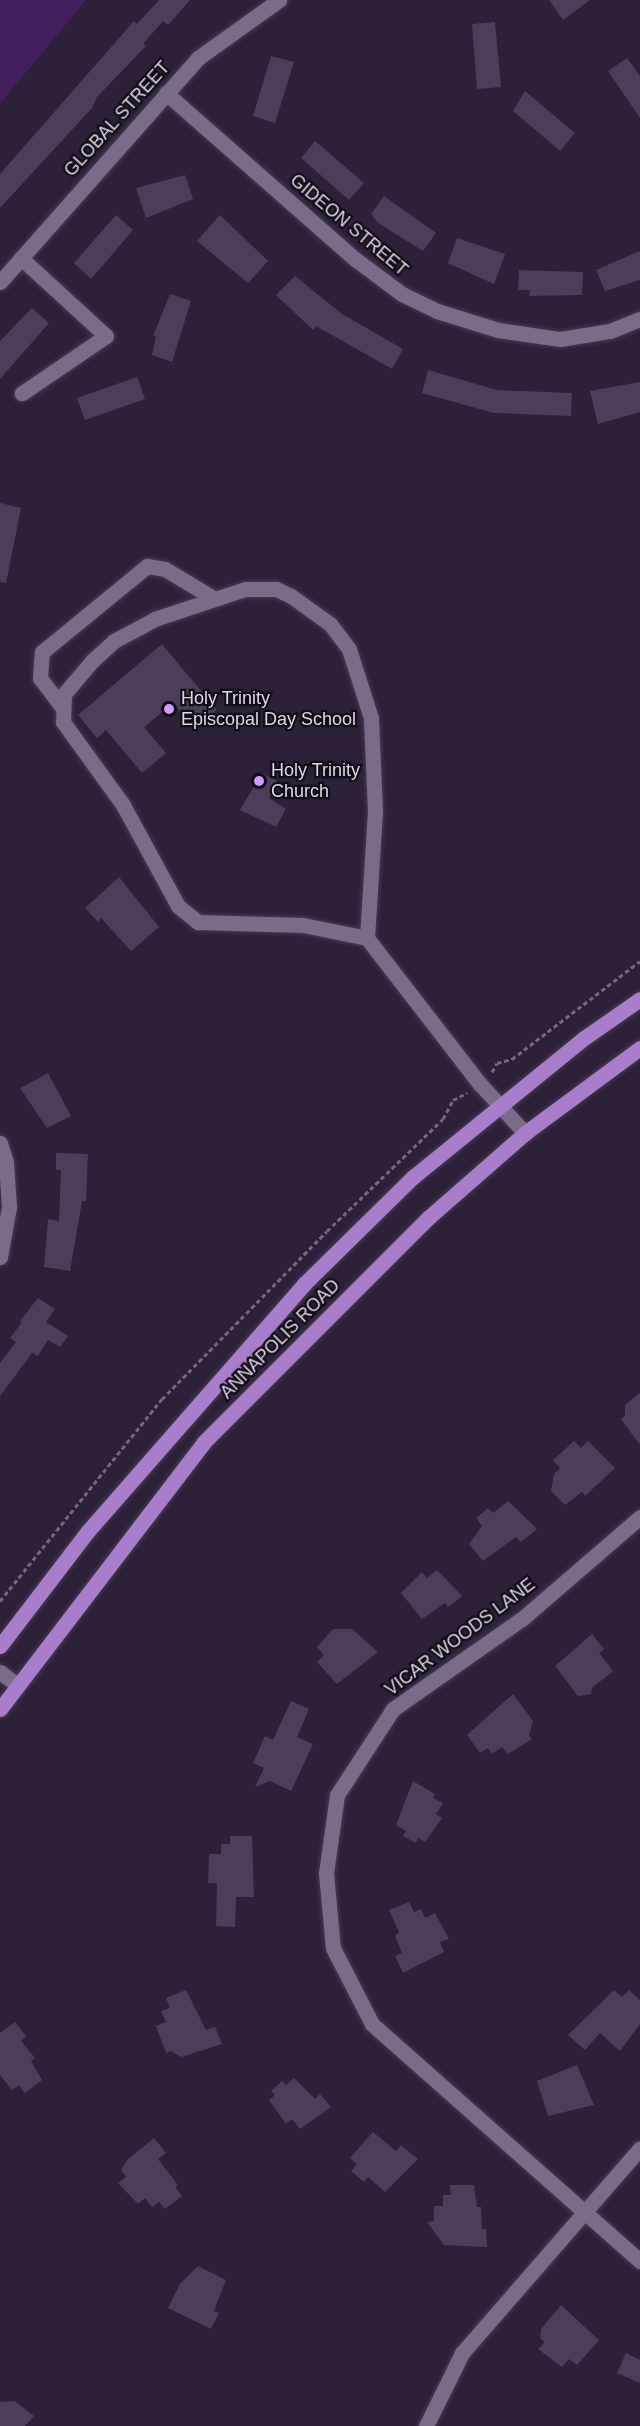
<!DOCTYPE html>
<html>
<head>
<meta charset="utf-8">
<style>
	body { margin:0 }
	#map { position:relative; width:640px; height:2426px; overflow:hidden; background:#2d2039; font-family:Arial,sans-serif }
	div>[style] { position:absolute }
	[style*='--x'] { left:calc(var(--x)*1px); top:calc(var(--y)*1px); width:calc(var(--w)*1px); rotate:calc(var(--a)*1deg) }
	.green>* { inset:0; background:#431f5e }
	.building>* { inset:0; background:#4c3e5a }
	.path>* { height:3px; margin-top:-1.5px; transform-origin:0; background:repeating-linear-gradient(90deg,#73687e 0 4.5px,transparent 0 7.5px) }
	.roads { filter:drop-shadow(0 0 2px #463a50) drop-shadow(0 0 2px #463a50) }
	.minor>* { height:15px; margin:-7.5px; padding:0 7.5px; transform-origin:7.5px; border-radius:7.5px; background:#7a6b88 }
	.major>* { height:15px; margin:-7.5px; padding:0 7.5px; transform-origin:7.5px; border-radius:7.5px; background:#a87ecc }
	.dots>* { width:16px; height:16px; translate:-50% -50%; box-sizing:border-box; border:3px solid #130d18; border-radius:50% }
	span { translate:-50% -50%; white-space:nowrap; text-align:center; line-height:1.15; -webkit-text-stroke:4.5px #130d18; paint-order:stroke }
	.street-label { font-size:18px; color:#dfd7e8 }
	.poi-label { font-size:18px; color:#dfd7e8 }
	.left { translate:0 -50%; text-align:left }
</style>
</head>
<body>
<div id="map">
	<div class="green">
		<div style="clip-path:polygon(0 0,86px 0,0 104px)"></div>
	</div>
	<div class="building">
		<div style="clip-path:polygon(159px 0,190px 0,168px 25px,163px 21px,143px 44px,146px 46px,97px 97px,92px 108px,0 208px,0 174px,134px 21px,137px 24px)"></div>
		<div style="clip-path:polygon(549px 0,590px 0,563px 20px)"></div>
		<div style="clip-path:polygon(495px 22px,501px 87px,477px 89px,472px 24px)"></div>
		<div style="clip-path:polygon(271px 56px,294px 62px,275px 123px,253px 116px)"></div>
		<div style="clip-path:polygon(627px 58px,640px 76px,640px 118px,608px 71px)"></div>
		<div style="clip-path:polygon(525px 91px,575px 133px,560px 151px,513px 111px)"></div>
		<div style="clip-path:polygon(315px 141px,364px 183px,349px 200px,301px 158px)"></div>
		<div style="clip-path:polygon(185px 175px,193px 199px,146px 218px,136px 188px)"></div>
		<div style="clip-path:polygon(384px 196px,436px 233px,423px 251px,378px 223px,371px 214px)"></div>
		<div style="clip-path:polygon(116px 215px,133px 230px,91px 279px,74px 263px)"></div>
		<div style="clip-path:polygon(220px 215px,268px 261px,248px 283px,197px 241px)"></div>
		<div style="clip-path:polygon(457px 238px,505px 254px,494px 284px,448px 263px)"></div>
		<div style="clip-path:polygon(640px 251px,640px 280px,605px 291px,596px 270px)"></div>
		<div style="clip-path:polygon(519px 270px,583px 272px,582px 295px,529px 296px,530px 290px,518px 290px)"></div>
		<div style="clip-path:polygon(295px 276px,342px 314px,403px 349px,392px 369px,316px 326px,313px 330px,276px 295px)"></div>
		<div style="clip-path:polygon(170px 294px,191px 301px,172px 362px,152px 355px,156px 337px,153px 336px)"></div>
		<div style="clip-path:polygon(32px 308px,49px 323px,0 379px,0 341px)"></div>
		<div style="clip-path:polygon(428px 370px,497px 390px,572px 393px,571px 416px,494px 413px,422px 393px)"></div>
		<div style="clip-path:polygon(137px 377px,145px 399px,85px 420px,77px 398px)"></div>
		<div style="clip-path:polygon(640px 382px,640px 412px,598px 424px,590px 391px)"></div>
		<div style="clip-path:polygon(0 503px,21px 508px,6px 583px,0 582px)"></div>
		<div style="clip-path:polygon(162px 644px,217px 710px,195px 729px,173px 703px,144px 727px,166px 753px,142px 773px,106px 730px,97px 738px,78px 715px)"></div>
		<div style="clip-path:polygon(262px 773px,277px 781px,269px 798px,286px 809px,276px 827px,240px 810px)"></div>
		<div style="clip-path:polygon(119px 877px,159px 927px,131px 951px,101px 918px,98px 922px,85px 908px)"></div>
		<div style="clip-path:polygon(48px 1073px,71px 1116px,47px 1128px,20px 1088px)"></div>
		<div style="clip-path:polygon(56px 1153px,88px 1154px,86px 1201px,82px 1201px,70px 1271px,44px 1267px,48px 1219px,59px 1221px,61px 1170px,56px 1170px)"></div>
		<div style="clip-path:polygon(38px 1298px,55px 1309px,46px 1322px,68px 1336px,60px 1347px,48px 1340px,38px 1356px,32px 1353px,0 1396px,0 1363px,16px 1342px,10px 1338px,22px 1322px,20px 1321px)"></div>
		<div style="clip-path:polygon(640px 1393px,640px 1445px,621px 1419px,625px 1416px,625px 1405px)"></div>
		<div style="clip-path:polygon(574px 1441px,581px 1448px,588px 1441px,615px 1468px,585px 1496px,582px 1492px,565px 1505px,551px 1491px,554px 1474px,560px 1468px,553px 1460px)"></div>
		<div style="clip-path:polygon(508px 1501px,537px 1529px,521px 1542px,516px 1537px,483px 1561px,469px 1544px,482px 1526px,476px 1518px,488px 1508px,493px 1513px)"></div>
		<div style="clip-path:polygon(437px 1570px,462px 1596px,448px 1607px,445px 1603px,422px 1619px,401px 1593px,422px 1572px,427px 1578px)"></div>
		<div style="clip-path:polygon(333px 1629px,352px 1629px,378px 1652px,337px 1684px,317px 1662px,324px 1655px,317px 1647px)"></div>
		<div style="clip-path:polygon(592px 1634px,604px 1649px,599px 1653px,613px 1671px,592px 1688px,591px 1694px,578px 1696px,555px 1666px)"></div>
		<div style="clip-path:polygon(513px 1694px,533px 1721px,529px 1735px,532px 1739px,508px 1754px,502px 1747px,492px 1754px,488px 1748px,480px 1753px,467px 1735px)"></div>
		<div style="clip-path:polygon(291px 1701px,309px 1709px,297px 1737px,313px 1744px,291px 1791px,270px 1781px,255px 1787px,264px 1768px,253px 1763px,265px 1736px,273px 1740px)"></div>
		<div style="clip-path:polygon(413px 1781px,435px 1794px,433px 1798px,443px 1803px,436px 1814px,442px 1818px,425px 1842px,418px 1838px,416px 1843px,403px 1836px,406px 1831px,396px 1825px)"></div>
		<div style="clip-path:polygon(230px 1836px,252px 1836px,254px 1897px,236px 1897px,235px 1927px,216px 1926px,217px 1883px,208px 1883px,209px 1854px,221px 1854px,221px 1844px,230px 1844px)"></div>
		<div style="clip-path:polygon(409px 1902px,414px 1912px,421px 1909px,425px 1918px,435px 1913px,449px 1939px,440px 1942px,444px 1952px,403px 1973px,395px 1956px,402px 1953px,395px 1936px,399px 1932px,389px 1910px)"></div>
		<div style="clip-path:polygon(186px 1990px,206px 2030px,215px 2027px,222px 2044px,181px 2057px,171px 2051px,166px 2053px,156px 2026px,166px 2022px,161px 2011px,170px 2008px,166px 1998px)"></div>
		<div style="clip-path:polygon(614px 1990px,622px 1997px,629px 1990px,640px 2000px,640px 2024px,620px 2051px,600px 2033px,585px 2050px,568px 2035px)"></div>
		<div style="clip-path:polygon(15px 2022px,26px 2036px,21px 2041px,35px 2058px,31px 2061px,42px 2080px,25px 2093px,19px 2085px,12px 2090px,0 2075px,0 2033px)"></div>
		<div style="clip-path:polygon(577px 2065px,594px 2105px,548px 2116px,537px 2081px)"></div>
		<div style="clip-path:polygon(294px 2078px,315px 2099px,320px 2094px,331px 2107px,300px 2129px,292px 2119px,286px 2124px,269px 2100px,275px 2095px,271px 2091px,282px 2081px,286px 2085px)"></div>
		<div style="clip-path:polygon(373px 2132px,396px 2151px,401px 2145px,418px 2159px,385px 2192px,368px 2177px,364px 2182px,351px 2171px,357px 2164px,350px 2158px)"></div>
		<div style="clip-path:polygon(154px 2138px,166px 2153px,158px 2159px,178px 2185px,175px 2187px,182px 2196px,165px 2209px,159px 2202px,152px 2207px,145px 2198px,138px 2204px,118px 2183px,126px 2177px,121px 2170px,127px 2160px)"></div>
		<div style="clip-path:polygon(450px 2185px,474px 2185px,477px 2207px,481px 2207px,482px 2229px,486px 2229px,487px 2247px,444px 2245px,427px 2222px,434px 2221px,434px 2206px,443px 2206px,443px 2195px,451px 2195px)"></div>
		<div style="clip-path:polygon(198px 2266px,226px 2280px,214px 2311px,219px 2313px,211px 2329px,168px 2308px,180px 2284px)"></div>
		<div style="clip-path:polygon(561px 2305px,599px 2340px,577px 2365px,569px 2359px,562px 2367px,538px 2349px,545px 2342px,540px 2338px,541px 2329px)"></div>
		<div style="clip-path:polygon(626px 2353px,640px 2360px,640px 2383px,617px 2373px)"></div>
		<div style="clip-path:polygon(15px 2401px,34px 2416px,25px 2426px,0 2426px,0 2402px)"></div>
	</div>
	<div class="path">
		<div style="--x:492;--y:1072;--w:10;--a:-61"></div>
		<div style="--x:497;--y:1063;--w:16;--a:-15"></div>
		<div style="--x:512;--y:1059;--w:161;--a:-37.4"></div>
		<div style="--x:0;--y:1601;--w:259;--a:-51.3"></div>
		<div style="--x:162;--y:1399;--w:235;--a:-45.5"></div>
		<div style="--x:327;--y:1231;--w:161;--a:-44"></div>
		<div style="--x:443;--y:1119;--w:21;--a:-62"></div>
		<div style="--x:453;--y:1100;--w:16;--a:-27"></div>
	</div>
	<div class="roads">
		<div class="minor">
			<div style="--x:166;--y:93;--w:252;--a:41.3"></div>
			<div style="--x:355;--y:259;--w:59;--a:36.7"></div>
			<div style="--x:402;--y:294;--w:39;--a:26"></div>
			<div style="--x:437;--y:311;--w:64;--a:17.3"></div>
			<div style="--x:498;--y:330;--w:63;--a:8.3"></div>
			<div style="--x:560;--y:339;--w:51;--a:-9.1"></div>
			<div style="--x:610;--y:331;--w:32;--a:-22"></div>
			<div style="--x:21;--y:258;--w:115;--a:42.5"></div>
			<div style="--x:106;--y:336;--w:102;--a:145.8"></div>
			<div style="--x:0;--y:282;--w:299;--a:-48.5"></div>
			<div style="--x:198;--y:58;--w:100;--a:-35.6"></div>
			<div style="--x:62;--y:707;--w:36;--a:-127"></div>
			<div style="--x:40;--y:678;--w:26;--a:-86"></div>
			<div style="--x:42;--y:652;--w:136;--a:-39.3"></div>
			<div style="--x:147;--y:566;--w:18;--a:9"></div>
			<div style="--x:165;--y:569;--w:58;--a:31"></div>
			<div style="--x:367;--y:938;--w:127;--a:-86.4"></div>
			<div style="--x:375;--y:811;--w:93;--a:-92.5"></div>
			<div style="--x:371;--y:718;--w:72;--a:-107.7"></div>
			<div style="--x:349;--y:649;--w:31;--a:-127"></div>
			<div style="--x:330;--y:624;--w:48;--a:-144.3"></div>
			<div style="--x:291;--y:596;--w:17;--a:-155"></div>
			<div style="--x:276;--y:589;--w:31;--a:180"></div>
			<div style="--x:245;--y:589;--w:95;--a:161.6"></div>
			<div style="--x:155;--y:619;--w:47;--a:151.8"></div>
			<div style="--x:114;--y:641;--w:30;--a:138"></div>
			<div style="--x:92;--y:661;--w:43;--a:130.3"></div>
			<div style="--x:64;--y:694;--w:28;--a:92"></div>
			<div style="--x:63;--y:722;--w:102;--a:54.1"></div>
			<div style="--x:123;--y:805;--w:115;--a:61.4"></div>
			<div style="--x:178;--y:906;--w:26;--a:39"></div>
			<div style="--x:198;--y:922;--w:105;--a:1.6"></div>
			<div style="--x:303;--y:925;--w:65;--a:11.5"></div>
			<div style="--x:367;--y:938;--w:185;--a:52.3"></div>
			<div style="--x:480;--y:1084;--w:67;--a:47.4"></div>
			<div style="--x:0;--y:1143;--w:20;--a:72"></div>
			<div style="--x:6;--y:1162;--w:45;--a:86.2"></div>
			<div style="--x:9;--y:1207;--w:51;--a:100.2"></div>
			<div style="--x:640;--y:1517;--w:155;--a:139.2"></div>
			<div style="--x:523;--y:1618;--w:159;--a:145"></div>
			<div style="--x:393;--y:1709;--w:103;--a:123.1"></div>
			<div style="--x:337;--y:1795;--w:79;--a:98"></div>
			<div style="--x:326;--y:1873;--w:75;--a:84.7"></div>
			<div style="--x:333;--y:1948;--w:85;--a:62.8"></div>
			<div style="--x:372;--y:2024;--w:358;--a:41.5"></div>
			<div style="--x:0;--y:1672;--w:20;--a:37"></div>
			<div style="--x:426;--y:2426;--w:81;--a:-63.7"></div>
			<div style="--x:462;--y:2353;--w:271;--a:-49"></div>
		</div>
		<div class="major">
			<div style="--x:0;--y:1646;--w:145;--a:-52.6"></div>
			<div style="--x:88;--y:1531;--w:328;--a:-48.8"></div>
			<div style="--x:304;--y:1284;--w:153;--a:-44.5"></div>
			<div style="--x:413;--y:1177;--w:220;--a:-39.1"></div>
			<div style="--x:584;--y:1038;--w:68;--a:-34.9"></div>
			<div style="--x:0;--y:1709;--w:336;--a:-52.6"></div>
			<div style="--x:204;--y:1442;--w:317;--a:-45"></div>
			<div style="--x:428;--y:1218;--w:129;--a:-41.2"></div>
			<div style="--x:525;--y:1133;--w:143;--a:-36.5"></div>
		</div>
	</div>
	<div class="dots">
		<div style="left:169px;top:709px;background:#d09dfe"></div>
		<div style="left:259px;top:781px;background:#d09dfe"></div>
	</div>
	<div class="street-label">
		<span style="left:117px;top:119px;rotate:-48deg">GLOBAL STREET</span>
		<span style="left:349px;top:225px;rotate:40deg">GIDEON STREET</span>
		<span style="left:280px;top:1339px;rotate:-45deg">ANNAPOLIS ROAD</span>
		<span style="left:460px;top:1637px;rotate:-37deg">VICAR WOODS LANE</span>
	</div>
	<div class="poi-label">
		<span class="left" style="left:181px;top:709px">Holy Trinity<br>Episcopal Day School</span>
		<span class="left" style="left:271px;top:781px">Holy Trinity<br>Church</span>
	</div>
</div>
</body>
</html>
